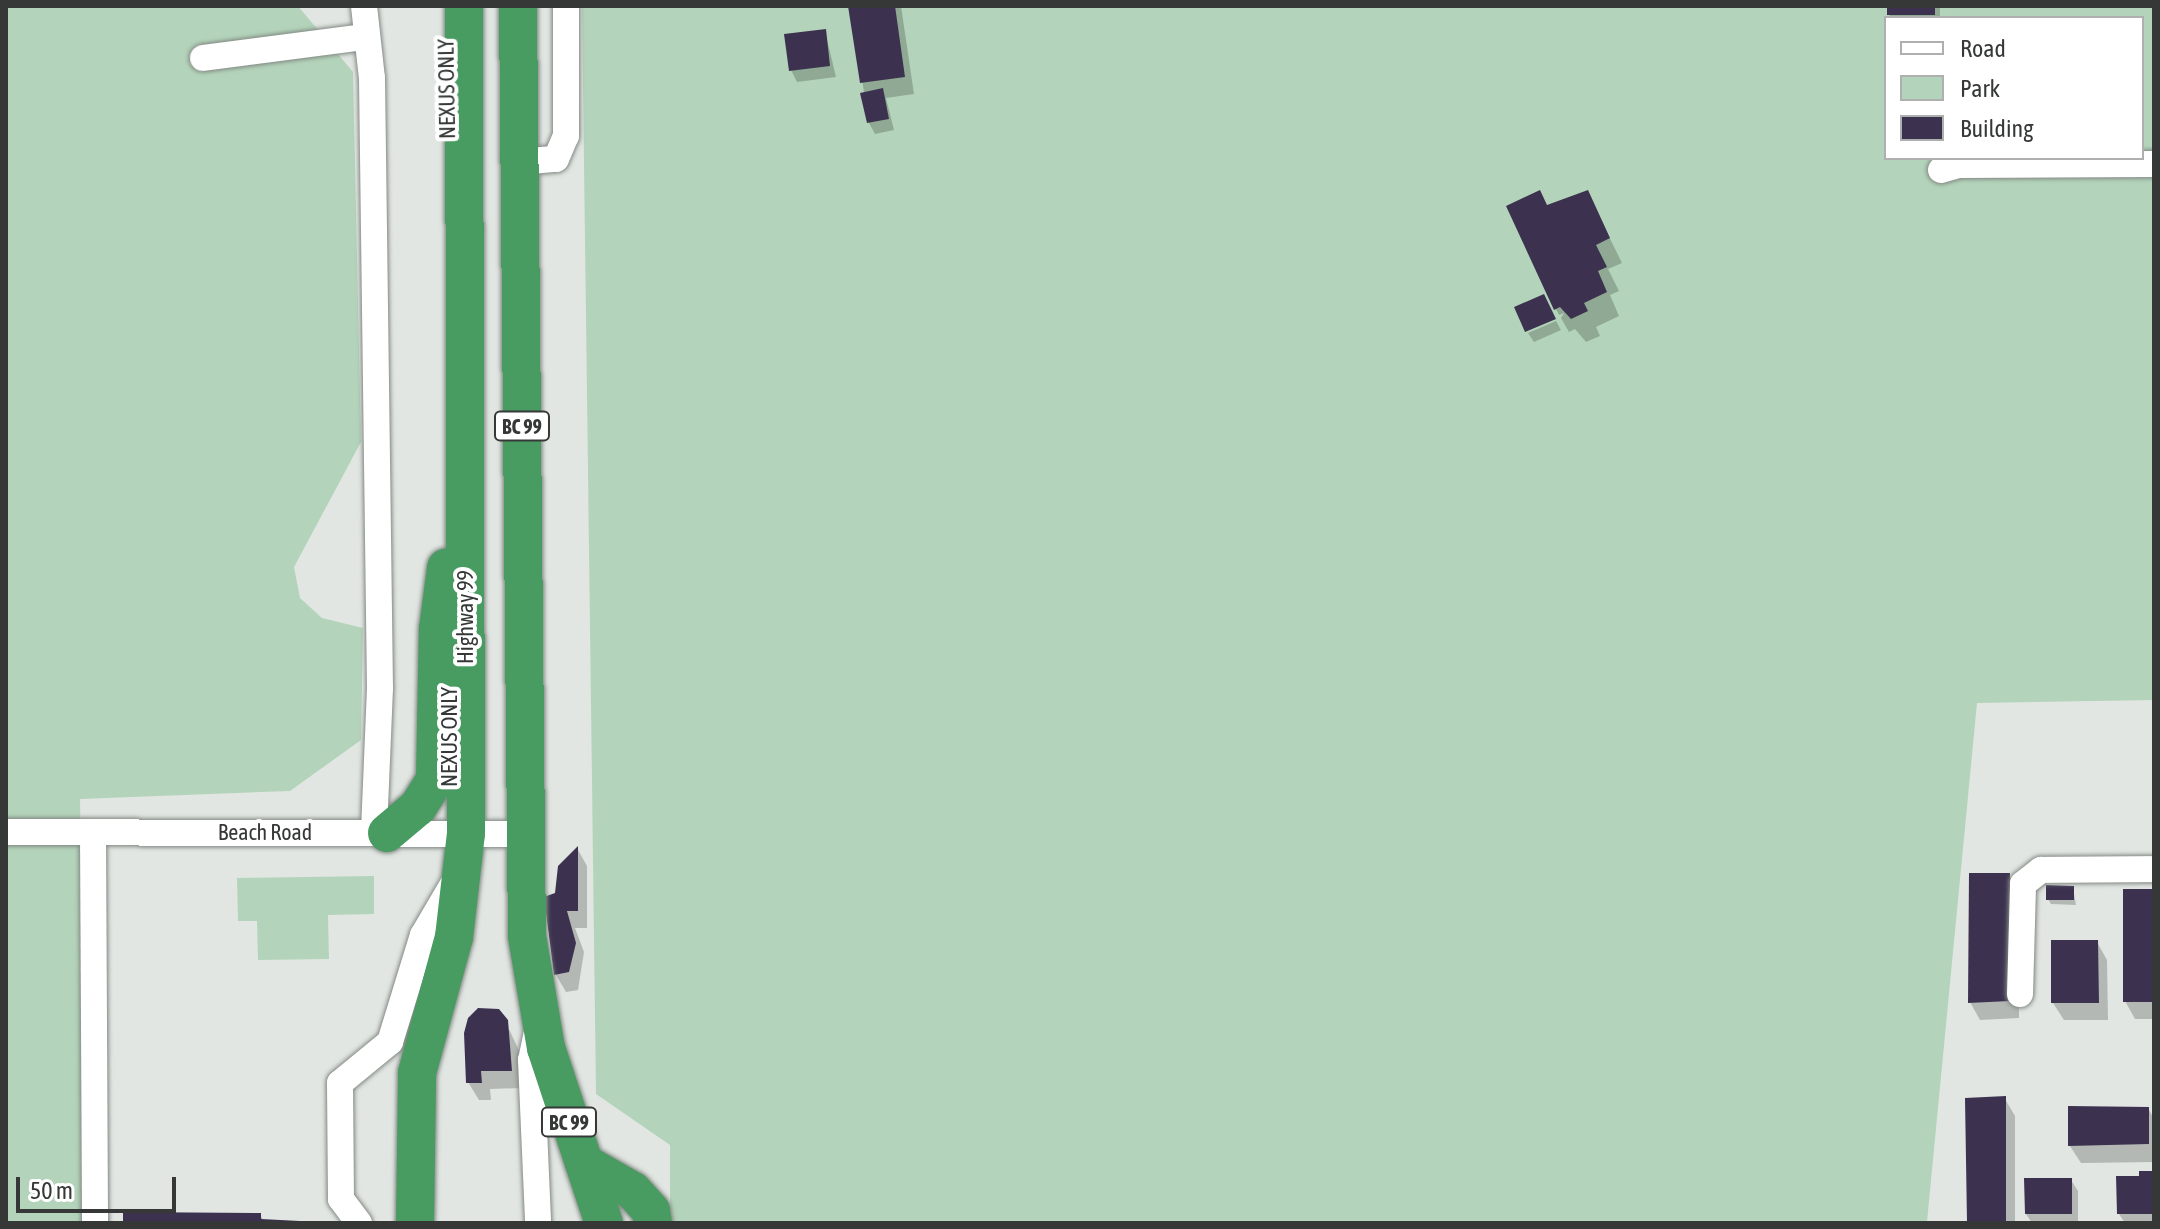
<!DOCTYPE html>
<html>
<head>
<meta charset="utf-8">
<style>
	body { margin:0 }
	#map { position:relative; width:2160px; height:1229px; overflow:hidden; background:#e1e6e2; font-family:"Asap Condensed",sans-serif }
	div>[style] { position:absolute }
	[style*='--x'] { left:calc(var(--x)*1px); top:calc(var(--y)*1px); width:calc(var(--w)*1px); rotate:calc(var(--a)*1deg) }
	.green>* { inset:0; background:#b3d4ba }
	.shadow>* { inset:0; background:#0003 }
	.building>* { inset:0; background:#3c3250 }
	.roads { filter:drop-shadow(0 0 2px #838984) drop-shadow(0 0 2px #838984) }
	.minor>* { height:26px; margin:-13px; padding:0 13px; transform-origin:13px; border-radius:13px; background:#fff }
	.highway>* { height:38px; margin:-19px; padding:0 19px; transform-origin:19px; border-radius:19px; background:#489c62 }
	span { translate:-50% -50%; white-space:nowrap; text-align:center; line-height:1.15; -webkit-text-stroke:8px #fff; paint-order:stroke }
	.shield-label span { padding:2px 6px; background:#fff; border:2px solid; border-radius:6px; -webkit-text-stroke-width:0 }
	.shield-label { font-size:20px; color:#353836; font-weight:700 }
	.street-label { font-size:22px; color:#353836 }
	.frame { position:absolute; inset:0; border:8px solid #353836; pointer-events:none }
	.legend { position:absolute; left:1884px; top:16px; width:260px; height:144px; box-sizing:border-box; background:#fff; border:2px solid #aeafaf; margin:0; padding:10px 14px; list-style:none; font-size:24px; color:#353836 }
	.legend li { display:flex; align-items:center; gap:16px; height:40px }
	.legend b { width:40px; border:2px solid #aeafaf }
	.scale { position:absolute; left:16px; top:1177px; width:160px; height:36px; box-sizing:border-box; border:4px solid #353836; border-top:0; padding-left:10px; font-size:24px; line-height:28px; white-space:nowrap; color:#353836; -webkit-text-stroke:6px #fff; paint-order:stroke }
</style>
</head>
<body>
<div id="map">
	<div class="green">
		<div style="clip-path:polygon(6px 6px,298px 6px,353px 72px,361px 442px,294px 567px,300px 598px,322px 618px,363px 628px,361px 740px,290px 791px,80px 799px,86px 1223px,6px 1223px)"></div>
		<div style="clip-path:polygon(evenodd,582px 6px,2154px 6px,2154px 700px,1977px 703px,1927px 1222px,2154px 1223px,670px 1223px,670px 1145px,596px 1094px,582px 6px,1886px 18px,2142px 18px,2142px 158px,1886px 158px,1886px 18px)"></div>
		<div style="clip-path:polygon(374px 876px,374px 914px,328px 915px,329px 959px,258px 960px,257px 921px,238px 921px,237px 878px)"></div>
	</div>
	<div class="shadow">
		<div style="clip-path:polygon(850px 6px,901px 6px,914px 94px,886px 98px,894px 130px,875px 134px,869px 123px)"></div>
		<div style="clip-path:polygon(1889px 6px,1940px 6px,1940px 18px,1890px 18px)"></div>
		<div style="clip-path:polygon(825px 31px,836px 77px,797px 82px,791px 70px)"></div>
		<div style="clip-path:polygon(1587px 192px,1622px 263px,1608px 269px,1619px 291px,1610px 295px,1619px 316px,1596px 327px,1600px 336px,1586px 342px,1575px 329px,1569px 332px,1561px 318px,1564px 313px,1559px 315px,1556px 309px,1547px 206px)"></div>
		<div style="clip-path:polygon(1556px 321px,1561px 330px,1534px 342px,1528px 333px)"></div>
		<div style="clip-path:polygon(578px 850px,587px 866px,587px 928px,575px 928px,584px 952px,578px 990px,566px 992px,556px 975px)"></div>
		<div style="clip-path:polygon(2009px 875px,2019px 893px,2019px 1018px,1980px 1020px,1970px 1002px)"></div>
		<div style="clip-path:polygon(2073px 888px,2076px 905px,2051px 904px,2048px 899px)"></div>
		<div style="clip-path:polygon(2154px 891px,2154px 1019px,2135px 1019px,2125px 1001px)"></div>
		<div style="clip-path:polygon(2097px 942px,2107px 960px,2108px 1020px,2064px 1020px,2053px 1003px)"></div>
		<div style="clip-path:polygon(509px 1029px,521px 1055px,521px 1088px,490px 1089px,491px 1100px,479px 1100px,468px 1082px)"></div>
		<div style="clip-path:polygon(2005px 1099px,2015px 1116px,2015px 1223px,1970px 1223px)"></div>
		<div style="clip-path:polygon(2148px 1108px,2154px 1119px,2154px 1162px,2081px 1163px,2070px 1146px)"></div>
		<div style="clip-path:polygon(2154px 1173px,2154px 1223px,2125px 1223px,2119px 1214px)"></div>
		<div style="clip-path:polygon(2071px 1180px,2078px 1191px,2078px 1223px,2032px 1223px,2026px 1214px)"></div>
		<div style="clip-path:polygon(125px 1214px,260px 1215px,264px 1221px,292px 1223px,125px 1223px)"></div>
	</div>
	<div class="building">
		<div style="clip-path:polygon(848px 6px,895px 6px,905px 77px,860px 83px)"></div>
		<div style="clip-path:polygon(1887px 6px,1935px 6px,1935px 15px,1887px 15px)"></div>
		<div style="clip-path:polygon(826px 29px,830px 66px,789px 71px,784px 34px)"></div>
		<div style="clip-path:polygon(883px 88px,889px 119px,867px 123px,860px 93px)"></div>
		<div style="clip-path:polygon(1540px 190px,1547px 205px,1588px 190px,1610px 238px,1596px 245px,1607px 267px,1598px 271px,1607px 292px,1584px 303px,1588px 311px,1571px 319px,1560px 307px,1554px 310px,1506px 206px)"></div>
		<div style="clip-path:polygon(1544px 294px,1556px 319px,1525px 332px,1514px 307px)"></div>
		<div style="clip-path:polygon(578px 846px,578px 911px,567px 911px,576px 943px,569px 972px,554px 975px,544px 897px,555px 893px,558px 866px)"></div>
		<div style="clip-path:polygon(1969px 873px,2010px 873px,2010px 1001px,1968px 1003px)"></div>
		<div style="clip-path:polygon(2046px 885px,2074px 886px,2074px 900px,2046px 900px)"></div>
		<div style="clip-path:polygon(2123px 889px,2154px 889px,2154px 1002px,2123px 1002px)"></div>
		<div style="clip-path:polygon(2051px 940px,2098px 940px,2099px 1003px,2051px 1003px)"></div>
		<div style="clip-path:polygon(478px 1008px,499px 1009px,508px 1020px,512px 1071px,481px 1071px,482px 1083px,466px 1083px,464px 1033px,468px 1018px)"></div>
		<div style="clip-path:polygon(2006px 1096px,2006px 1221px,1967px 1222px,1965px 1098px)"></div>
		<div style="clip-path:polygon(2068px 1106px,2149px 1107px,2149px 1144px,2068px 1146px)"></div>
		<div style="clip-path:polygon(2139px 1171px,2154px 1171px,2154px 1214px,2117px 1214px,2116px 1176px,2139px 1176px)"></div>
		<div style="clip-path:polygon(2024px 1178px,2072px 1178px,2072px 1214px,2025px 1214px)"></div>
		<div style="clip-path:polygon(123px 1212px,261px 1213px,261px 1219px,300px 1221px,123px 1223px)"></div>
	</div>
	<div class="roads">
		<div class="minor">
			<div style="--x:364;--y:6;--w:72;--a:83.7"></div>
			<div style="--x:372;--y:78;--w:610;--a:89.25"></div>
			<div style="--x:380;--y:688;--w:145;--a:92.4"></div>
			<div style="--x:203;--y:58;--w:162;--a:-7.4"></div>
			<div style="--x:519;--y:162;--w:37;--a:-5"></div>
			<div style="--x:556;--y:159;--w:25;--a:-67"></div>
			<div style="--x:566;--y:136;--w:130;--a:-90"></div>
			<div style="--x:1941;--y:170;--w:19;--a:-16"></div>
			<div style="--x:1959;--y:165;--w:195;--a:-0.3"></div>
			<div style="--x:6;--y:832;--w:519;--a:0.22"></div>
			<div style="--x:93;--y:834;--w:389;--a:89.7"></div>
			<div style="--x:2020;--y:994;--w:110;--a:-88.4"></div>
			<div style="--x:2023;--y:884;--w:23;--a:-38"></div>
			<div style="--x:2041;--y:870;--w:113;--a:-0.5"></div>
			<div style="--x:537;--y:1032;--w:29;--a:102"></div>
			<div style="--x:531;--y:1060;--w:163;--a:87.5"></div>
			<div style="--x:359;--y:1223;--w:30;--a:-127"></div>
			<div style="--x:341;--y:1199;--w:116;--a:-90.5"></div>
			<div style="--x:340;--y:1083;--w:65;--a:-39.4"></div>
			<div style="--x:390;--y:1042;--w:112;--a:-72.9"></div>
			<div style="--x:423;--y:935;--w:67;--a:-59.6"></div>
		</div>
		<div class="highway">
			<div style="--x:518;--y:6;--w:930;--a:89.45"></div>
			<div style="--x:527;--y:936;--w:114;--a:80.4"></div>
			<div style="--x:546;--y:1048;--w:184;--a:71.7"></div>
			<div style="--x:387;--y:833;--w:40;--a:-40"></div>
			<div style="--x:418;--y:807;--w:32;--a:-58"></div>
			<div style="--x:435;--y:780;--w:151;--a:-88.9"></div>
			<div style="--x:438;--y:629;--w:62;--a:-82.5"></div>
			<div style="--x:584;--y:1163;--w:56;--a:29.7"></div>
			<div style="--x:633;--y:1191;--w:27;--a:48"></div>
			<div style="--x:651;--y:1211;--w:12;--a:81"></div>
			<div style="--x:415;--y:1223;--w:150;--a:-89.2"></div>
			<div style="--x:417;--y:1073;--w:141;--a:-74.8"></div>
			<div style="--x:454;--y:937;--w:104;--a:-83.4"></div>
			<div style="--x:466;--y:834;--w:828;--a:-90.14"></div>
		</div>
	</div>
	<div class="shield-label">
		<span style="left:522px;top:426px">BC 99</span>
		<span style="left:569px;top:1122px">BC 99</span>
	</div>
	<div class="street-label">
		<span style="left:447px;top:89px;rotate:-91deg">NEXUS ONLY</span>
		<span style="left:466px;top:617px;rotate:-90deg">Highway 99</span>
		<span style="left:450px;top:737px;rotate:-90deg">NEXUS ONLY</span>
		<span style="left:265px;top:833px">Beach Road</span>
	</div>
	<div class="frame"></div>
	<ul class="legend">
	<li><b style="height:10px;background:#fff"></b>Road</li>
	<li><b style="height:22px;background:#b3d4ba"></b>Park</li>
	<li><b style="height:22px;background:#3c3250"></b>Building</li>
	</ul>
	<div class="scale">50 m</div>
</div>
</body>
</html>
